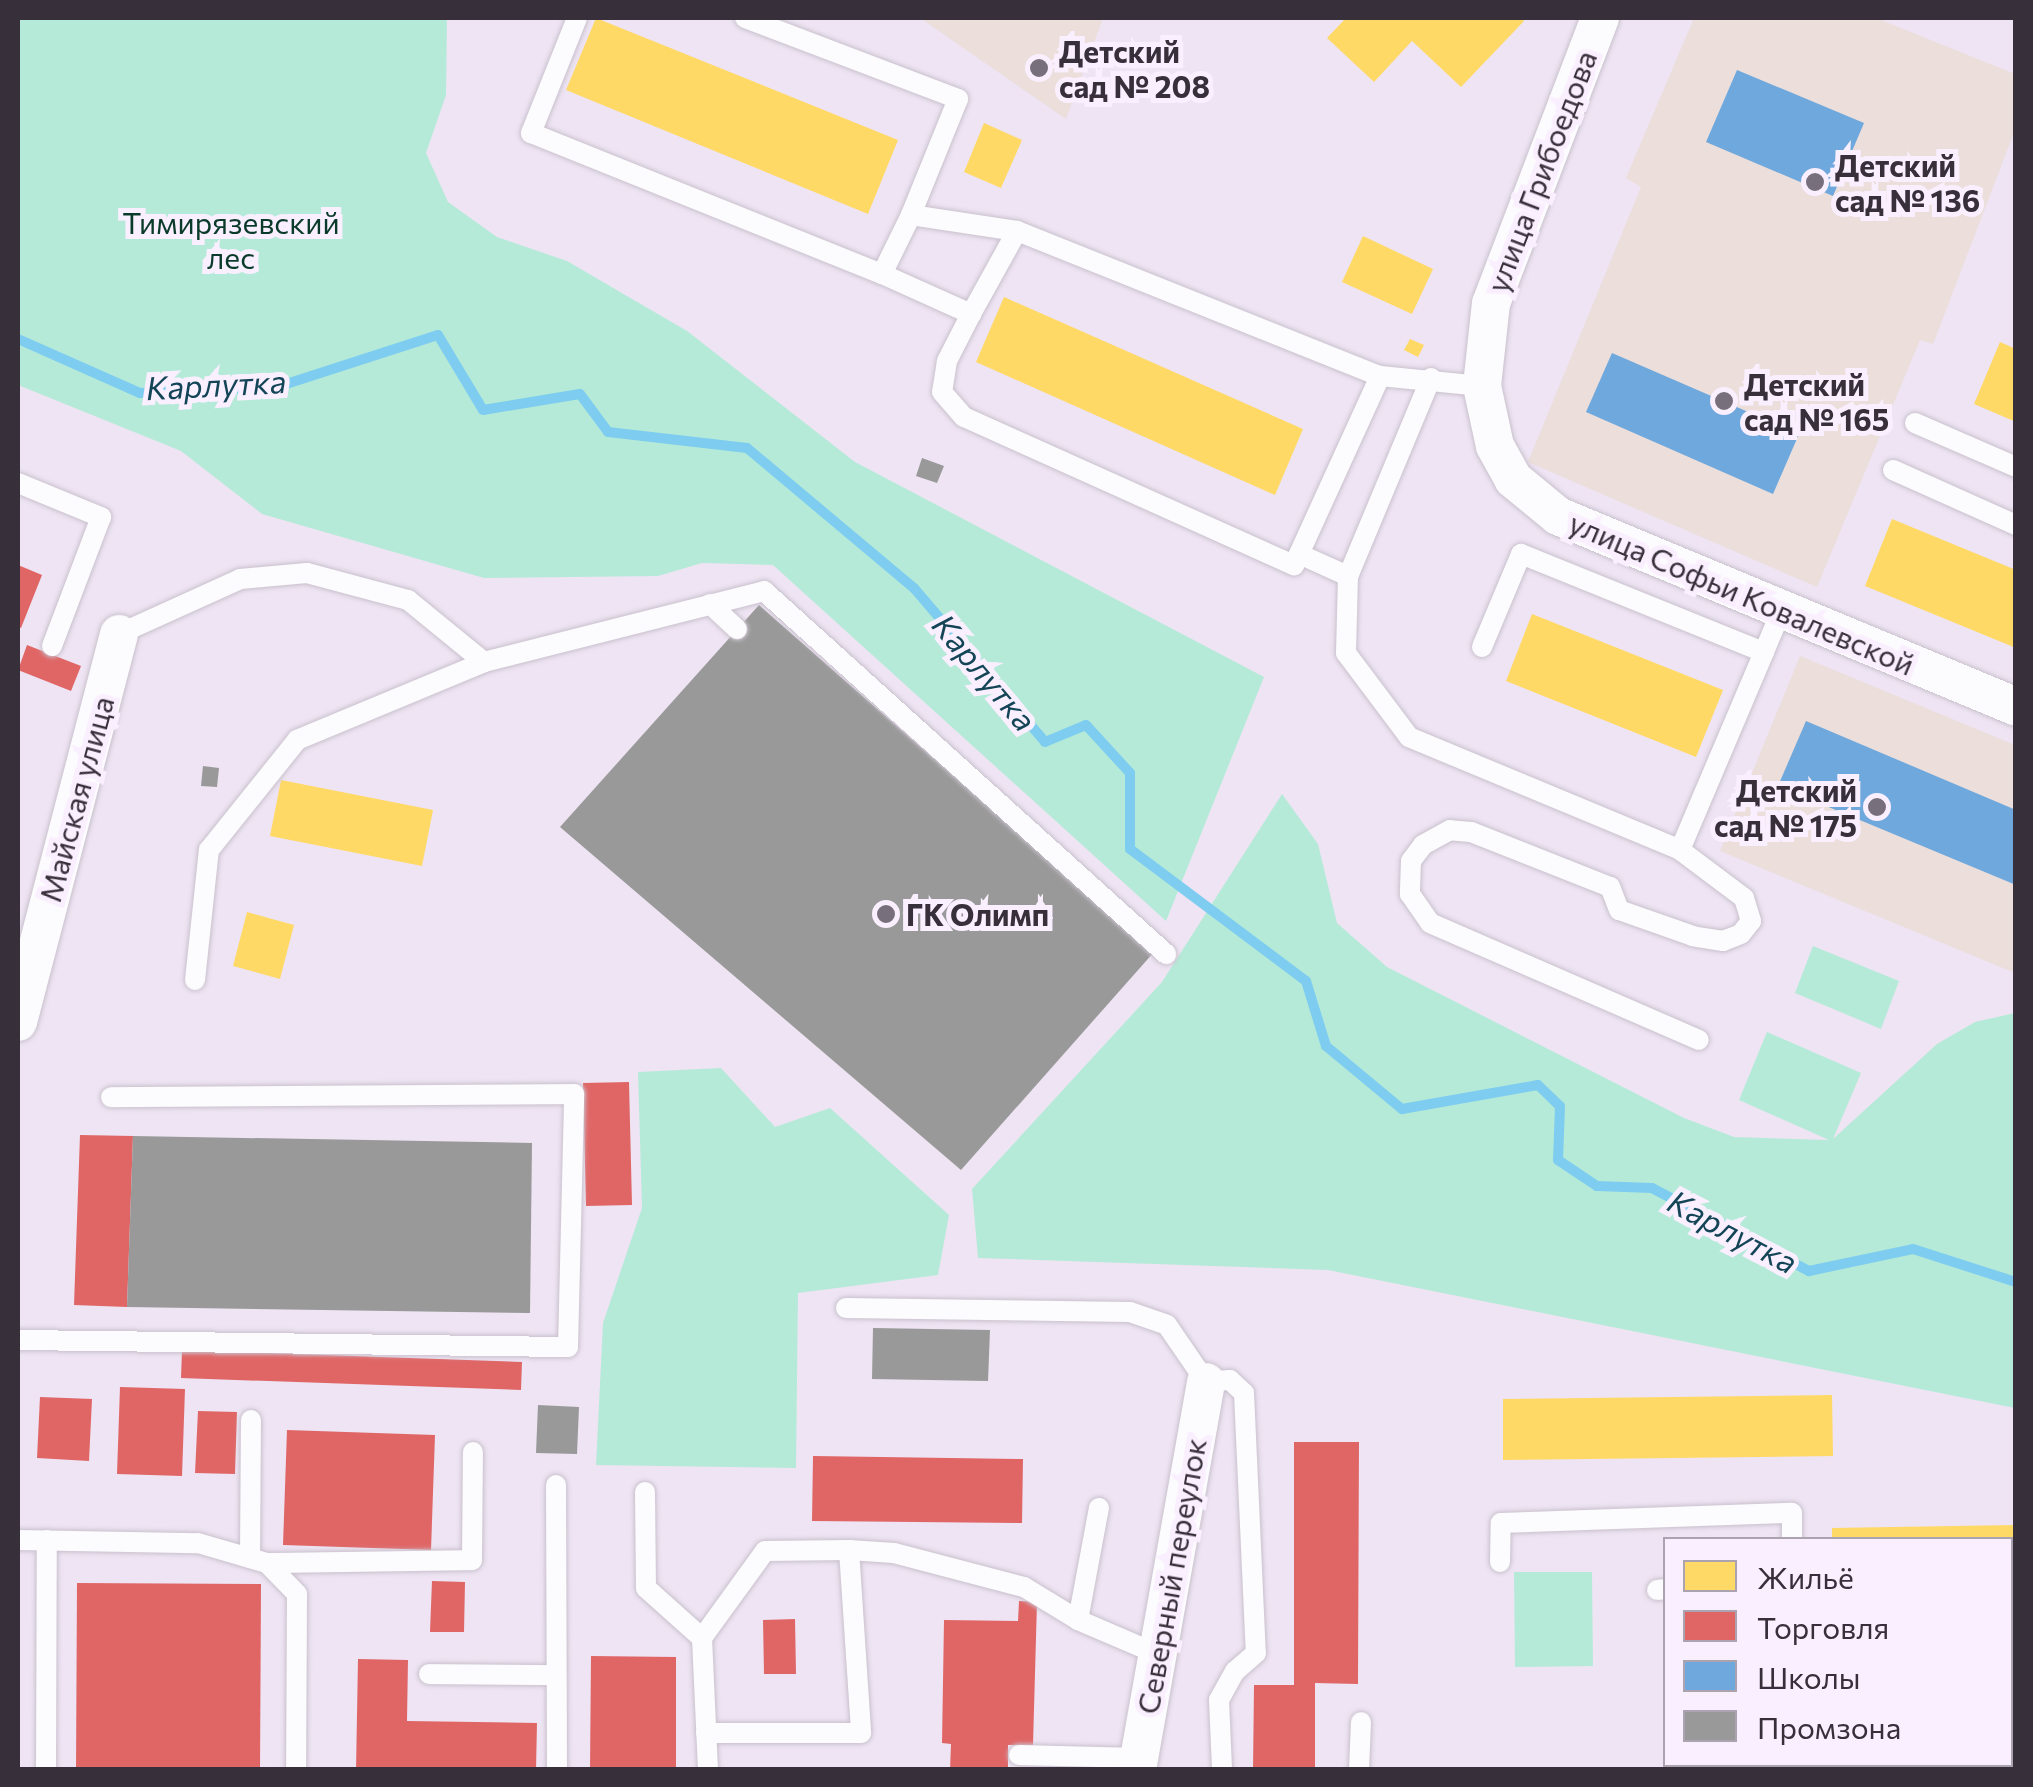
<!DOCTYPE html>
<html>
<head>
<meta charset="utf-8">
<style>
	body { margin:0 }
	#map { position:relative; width:2033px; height:1787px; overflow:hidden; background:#eee4f3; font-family:Commissioner,sans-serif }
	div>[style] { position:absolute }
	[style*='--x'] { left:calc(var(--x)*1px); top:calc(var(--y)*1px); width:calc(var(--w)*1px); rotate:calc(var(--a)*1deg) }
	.education>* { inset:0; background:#ebdedb }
	.green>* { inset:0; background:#b6ead8 }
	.homes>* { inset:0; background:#ffd966 }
	.shops>* { inset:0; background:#e06666 }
	.schools>* { inset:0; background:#6fa8dc }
	.industry>* { inset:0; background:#999 }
	.stream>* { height:10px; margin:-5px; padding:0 5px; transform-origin:5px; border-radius:5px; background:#7ecdf0 }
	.roads { filter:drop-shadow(0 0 2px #c9c1cd) drop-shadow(0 0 2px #c9c1cd) }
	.lane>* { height:20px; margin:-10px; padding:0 10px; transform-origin:10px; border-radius:10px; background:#fcfbfd }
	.street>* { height:38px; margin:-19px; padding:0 19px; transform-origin:19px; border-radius:19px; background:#fcfbfd }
	.dots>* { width:28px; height:28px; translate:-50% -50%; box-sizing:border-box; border:5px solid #faefff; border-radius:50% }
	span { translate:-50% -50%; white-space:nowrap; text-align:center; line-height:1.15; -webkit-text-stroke:10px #faefff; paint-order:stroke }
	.poi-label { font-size:30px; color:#37303b; font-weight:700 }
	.left { translate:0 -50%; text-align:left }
	.right { translate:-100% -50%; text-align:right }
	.street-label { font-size:30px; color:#37303b }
	.park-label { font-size:30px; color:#0a3b2a }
	.water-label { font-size:32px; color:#134557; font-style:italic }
	.frame { position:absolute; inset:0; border:20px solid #37303b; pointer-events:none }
	.legend { position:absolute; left:1663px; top:1537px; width:350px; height:230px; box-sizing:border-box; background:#faefff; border:2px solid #aca3b1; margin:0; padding:12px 18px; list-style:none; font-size:30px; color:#37303b }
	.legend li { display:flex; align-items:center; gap:20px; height:50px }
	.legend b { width:50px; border:2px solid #aca3b1 }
</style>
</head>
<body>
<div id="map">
	<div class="education">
		<div style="clip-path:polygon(920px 18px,1103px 18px,1066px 119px)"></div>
		<div style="clip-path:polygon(1694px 18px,1876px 18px,2015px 74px,2015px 130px,1933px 344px,1920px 340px,1817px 587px,1528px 462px,1641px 187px,1626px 178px)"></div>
		<div style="clip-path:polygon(1800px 656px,2015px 745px,2015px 973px,1720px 851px)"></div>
	</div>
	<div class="green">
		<div style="clip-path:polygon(18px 18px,447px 18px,446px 95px,426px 153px,448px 202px,497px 237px,567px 261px,687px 331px,855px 462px,1264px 677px,1166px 921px,773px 565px,702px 563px,658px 576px,484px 578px,262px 514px,181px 451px,18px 385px)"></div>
		<div style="clip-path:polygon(1282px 794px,1318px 844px,1337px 923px,1387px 967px,1684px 1118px,1734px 1137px,1829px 1140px,1739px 1100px,1767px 1032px,1861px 1073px,1833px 1139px,1937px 1044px,1975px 1022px,2015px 1013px,2015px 1408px,1328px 1270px,978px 1258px,972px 1189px,1162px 982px)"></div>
		<div style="clip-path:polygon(1813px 946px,1899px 981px,1881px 1029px,1795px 993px)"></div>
		<div style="clip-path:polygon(721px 1068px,775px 1127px,830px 1108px,949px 1215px,938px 1275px,798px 1293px,796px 1468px,596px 1465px,603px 1323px,642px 1208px,638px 1072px)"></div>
		<div style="clip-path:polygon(1514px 1572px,1592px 1572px,1593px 1666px,1515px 1667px)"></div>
	</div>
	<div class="homes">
		<div style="clip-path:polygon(596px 18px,898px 140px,868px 214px,566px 90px)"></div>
		<div style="clip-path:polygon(1346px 18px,1520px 18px,1524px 21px,1461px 87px,1412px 41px,1374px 82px,1327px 38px)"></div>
		<div style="clip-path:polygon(984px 123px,1022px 140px,1001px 188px,964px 172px)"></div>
		<div style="clip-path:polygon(1363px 236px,1433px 269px,1412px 314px,1342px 282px)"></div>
		<div style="clip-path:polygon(1004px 297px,1303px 429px,1275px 495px,976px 362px)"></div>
		<div style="clip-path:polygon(1410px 339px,1424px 345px,1418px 357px,1404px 350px)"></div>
		<div style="clip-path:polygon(2000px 342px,2016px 349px,2016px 422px,1974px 404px)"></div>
		<div style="clip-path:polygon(1892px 519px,2016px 570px,2016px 648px,1865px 586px)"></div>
		<div style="clip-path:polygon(1532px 614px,1723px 690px,1696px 757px,1506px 681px)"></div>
		<div style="clip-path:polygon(281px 780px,433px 810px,422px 866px,270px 836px)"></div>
		<div style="clip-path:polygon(247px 912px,294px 925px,280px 979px,233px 966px)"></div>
		<div style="clip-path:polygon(1832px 1395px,1833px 1456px,1503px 1460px,1503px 1399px)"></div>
		<div style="clip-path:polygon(2016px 1525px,2016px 1587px,2010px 1540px,1832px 1540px,1832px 1528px)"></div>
	</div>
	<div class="shops">
		<div style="clip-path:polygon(18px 565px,42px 575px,21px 628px,18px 627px)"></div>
		<div style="clip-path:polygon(27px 645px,81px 666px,71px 691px,18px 670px)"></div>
		<div style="clip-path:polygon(629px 1082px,632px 1205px,586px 1206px,583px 1083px)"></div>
		<div style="clip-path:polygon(80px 1135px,133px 1136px,127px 1307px,74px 1305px)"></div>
		<div style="clip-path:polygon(182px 1350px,522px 1362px,521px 1390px,181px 1378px)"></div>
		<div style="clip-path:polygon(120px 1387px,185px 1389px,182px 1476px,117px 1474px)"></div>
		<div style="clip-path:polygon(40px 1397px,92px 1399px,89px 1461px,37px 1458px)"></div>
		<div style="clip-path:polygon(198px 1411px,237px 1412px,235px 1474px,195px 1473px)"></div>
		<div style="clip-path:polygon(287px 1430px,435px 1435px,431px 1550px,283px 1545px)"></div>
		<div style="clip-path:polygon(1294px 1442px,1359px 1442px,1358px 1684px,1315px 1683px,1315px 1770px,1253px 1770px,1254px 1685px,1294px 1685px)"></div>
		<div style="clip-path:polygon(813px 1456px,1023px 1459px,1022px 1523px,812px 1521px)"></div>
		<div style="clip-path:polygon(432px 1581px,465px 1582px,464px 1632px,430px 1632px)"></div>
		<div style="clip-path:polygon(77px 1583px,261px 1584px,260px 1770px,76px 1770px)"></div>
		<div style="clip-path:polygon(1019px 1601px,1037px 1602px,1033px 1745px,1008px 1745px,1008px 1770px,950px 1770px,951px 1744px,942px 1743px,944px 1620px,1018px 1621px)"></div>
		<div style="clip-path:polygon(795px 1619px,796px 1674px,764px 1674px,763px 1620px)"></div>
		<div style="clip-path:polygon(591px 1656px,676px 1657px,676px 1770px,590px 1770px)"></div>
		<div style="clip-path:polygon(358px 1659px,408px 1660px,407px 1721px,537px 1723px,536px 1770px,356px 1770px)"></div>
	</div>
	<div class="schools">
		<div style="clip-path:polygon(1737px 70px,1864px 123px,1833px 196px,1706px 142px)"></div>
		<div style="clip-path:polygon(1612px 353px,1799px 434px,1773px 494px,1586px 412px)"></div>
		<div style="clip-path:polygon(1806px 721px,2016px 810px,2016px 885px,1778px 786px)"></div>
	</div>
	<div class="industry">
		<div style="clip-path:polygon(922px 458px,944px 466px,937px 483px,916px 476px)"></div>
		<div style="clip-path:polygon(759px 605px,1154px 952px,961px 1170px,560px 827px)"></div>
		<div style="clip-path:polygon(203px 766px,219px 768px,217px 787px,201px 786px)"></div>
		<div style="clip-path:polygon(133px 1136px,532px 1143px,530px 1313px,127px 1307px)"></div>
		<div style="clip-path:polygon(873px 1328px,990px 1330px,988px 1381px,872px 1379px)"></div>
		<div style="clip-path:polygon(538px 1405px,579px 1407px,577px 1454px,536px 1453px)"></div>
	</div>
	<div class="stream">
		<div style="--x:18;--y:339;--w:133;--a:23.9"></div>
		<div style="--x:140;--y:393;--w:137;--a:-2.5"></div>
		<div style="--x:277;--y:387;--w:169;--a:-17.9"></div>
		<div style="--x:438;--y:335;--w:87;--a:59"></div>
		<div style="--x:483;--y:410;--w:98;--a:-9.4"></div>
		<div style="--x:580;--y:394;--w:47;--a:53.6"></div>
		<div style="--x:608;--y:432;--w:140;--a:6.6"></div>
		<div style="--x:747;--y:448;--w:218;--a:40"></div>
		<div style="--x:914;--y:588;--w:202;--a:49.6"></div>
		<div style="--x:1045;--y:742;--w:44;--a:-22.5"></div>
		<div style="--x:1086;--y:725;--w:65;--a:47.5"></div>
		<div style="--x:1130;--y:773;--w:76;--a:90"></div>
		<div style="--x:1130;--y:849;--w:220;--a:36.9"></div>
		<div style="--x:1306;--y:981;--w:68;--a:72.9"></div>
		<div style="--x:1326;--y:1046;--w:99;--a:39.7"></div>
		<div style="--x:1402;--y:1109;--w:138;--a:-10"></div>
		<div style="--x:1538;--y:1085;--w:30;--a:44"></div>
		<div style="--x:1560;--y:1106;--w:54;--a:92.1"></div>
		<div style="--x:1558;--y:1160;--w:47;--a:33.7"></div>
		<div style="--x:1597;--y:1186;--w:55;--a:2.1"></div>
		<div style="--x:1652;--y:1188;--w:178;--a:27.9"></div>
		<div style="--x:1809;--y:1271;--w:106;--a:-11.9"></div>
		<div style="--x:1913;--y:1249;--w:108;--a:17.8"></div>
	</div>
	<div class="roads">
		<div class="lane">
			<div style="--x:577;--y:18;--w:124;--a:111.8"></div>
			<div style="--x:531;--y:133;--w:378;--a:21.9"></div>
			<div style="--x:882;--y:274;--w:66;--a:-63.8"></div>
			<div style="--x:745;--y:18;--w:228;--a:20.8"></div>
			<div style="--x:958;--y:99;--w:125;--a:112.1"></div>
			<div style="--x:911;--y:215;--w:107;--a:8.6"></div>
			<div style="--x:1017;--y:231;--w:391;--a:21.8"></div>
			<div style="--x:1380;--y:376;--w:102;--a:5.6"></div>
			<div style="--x:882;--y:274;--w:98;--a:24.2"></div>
			<div style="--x:971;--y:314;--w:53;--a:117.1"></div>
			<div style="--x:947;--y:361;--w:31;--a:99"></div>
			<div style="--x:942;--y:392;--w:33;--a:49"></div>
			<div style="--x:964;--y:417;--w:362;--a:24.2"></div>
			<div style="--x:1294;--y:565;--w:208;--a:-65.5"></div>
			<div style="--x:971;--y:314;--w:95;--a:-61"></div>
			<div style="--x:1431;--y:378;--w:215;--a:112.7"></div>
			<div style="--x:1348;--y:576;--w:77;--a:91.5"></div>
			<div style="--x:1346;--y:653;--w:105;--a:53.1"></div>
			<div style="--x:1409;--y:737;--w:294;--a:22.6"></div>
			<div style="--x:1680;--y:850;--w:80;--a:36.9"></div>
			<div style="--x:1744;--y:898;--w:24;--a:73"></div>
			<div style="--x:1751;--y:921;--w:16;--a:128"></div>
			<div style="--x:1741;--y:934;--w:19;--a:159"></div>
			<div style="--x:1723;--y:941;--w:30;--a:-171"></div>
			<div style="--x:1693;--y:936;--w:78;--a:-160.6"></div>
			<div style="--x:1619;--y:910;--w:25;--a:-111"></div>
			<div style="--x:1610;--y:887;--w:149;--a:-158.4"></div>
			<div style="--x:1471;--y:832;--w:21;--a:-175"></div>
			<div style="--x:1450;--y:830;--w:31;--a:151"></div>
			<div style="--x:1423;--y:845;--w:20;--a:127"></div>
			<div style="--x:1411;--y:861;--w:33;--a:92"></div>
			<div style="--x:1410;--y:894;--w:35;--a:55"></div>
			<div style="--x:1430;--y:923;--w:293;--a:23.5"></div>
			<div style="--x:1915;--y:423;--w:110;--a:23.5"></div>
			<div style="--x:1893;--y:470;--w:135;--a:24.1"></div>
			<div style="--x:18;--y:483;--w:90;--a:22.3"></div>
			<div style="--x:101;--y:517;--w:138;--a:110.8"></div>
			<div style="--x:1299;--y:554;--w:54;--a:24.2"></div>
			<div style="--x:710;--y:604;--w:37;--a:43"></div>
			<div style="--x:119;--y:634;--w:133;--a:-24.4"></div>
			<div style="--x:240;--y:579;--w:67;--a:-5.1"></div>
			<div style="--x:307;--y:573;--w:105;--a:15"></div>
			<div style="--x:408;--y:600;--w:98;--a:39.2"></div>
			<div style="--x:484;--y:662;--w:289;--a:-14.2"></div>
			<div style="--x:764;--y:591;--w:542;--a:42.08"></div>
			<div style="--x:1482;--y:647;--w:101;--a:-67.2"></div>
			<div style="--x:1521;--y:554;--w:262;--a:22"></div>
			<div style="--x:1764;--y:652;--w:47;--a:-67.3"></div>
			<div style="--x:1680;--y:850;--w:215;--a:-67"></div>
			<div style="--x:195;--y:980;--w:131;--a:-83.9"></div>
			<div style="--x:209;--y:850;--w:141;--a:-51.3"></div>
			<div style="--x:297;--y:740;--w:203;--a:-22.6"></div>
			<div style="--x:846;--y:1308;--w:284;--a:0.8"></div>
			<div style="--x:1130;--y:1312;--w:39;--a:19"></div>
			<div style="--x:1167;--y:1325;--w:69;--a:55.6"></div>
			<div style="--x:1206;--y:1382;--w:24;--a:-5"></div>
			<div style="--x:1230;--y:1380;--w:19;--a:43"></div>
			<div style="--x:1244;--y:1393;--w:260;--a:87.4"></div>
			<div style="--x:1256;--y:1653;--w:28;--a:139"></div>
			<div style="--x:1235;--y:1671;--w:33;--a:119"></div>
			<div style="--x:1219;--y:1700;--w:70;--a:87.5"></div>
			<div style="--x:18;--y:1340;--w:550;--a:0.73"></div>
			<div style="--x:568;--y:1347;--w:253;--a:-88.6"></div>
			<div style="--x:574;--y:1094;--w:463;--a:179.6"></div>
			<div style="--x:556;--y:1485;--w:285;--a:89.8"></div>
			<div style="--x:645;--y:1492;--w:96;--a:89.4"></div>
			<div style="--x:646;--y:1588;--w:75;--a:41.8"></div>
			<div style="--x:702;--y:1638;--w:132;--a:87.4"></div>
			<div style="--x:18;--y:1540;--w:180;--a:1"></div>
			<div style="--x:198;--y:1543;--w:72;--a:16.2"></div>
			<div style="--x:267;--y:1563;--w:43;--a:45.9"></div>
			<div style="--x:297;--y:1594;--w:176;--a:90.3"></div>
			<div style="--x:849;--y:1550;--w:45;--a:3.8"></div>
			<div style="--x:894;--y:1553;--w:134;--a:14.7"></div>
			<div style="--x:1024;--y:1587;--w:63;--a:31.4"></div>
			<div style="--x:1078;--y:1620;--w:84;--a:23.2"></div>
			<div style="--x:250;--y:1558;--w:138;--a:-89.6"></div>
			<div style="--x:1500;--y:1562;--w:39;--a:-89"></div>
			<div style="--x:1501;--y:1523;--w:291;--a:-2"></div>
			<div style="--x:1792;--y:1513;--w:27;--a:90"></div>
			<div style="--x:267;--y:1563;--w:205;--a:-0.8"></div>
			<div style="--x:472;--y:1560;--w:108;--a:-89.5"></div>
			<div style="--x:1657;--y:1590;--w:9;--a:-6"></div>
			<div style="--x:1078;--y:1620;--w:114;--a:-79.4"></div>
			<div style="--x:2010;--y:1635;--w:6;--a:0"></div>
			<div style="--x:702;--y:1638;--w:107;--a:-54.1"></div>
			<div style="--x:765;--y:1551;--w:84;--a:-0.7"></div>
			<div style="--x:849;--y:1550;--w:183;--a:86.2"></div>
			<div style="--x:861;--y:1733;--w:155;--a:180"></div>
			<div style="--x:429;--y:1674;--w:127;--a:0.5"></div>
			<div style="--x:1019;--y:1755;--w:120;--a:1.4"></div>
			<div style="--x:46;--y:1770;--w:230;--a:-89.8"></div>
			<div style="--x:1359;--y:1770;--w:48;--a:-87.6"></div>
		</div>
		<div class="street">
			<div style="--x:1600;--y:18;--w:305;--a:110.9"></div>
			<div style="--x:1491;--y:303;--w:83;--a:96.2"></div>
			<div style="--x:1482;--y:386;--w:61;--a:77.8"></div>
			<div style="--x:1495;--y:446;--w:38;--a:61"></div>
			<div style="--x:1513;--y:479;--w:58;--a:39.4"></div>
			<div style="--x:1558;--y:516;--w:496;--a:22.6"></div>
			<div style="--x:18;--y:1022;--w:401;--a:-75.4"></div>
			<div style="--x:1137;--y:1770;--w:394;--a:-79.9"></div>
		</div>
	</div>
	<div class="dots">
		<div style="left:1039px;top:68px;background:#776f7b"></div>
		<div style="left:1815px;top:182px;background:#776f7b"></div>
		<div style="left:1724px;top:401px;background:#776f7b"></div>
		<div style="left:1877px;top:807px;background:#776f7b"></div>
		<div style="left:886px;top:914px;background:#776f7b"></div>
	</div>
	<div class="poi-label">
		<span class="left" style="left:1059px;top:68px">Детский<br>сад № 208</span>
		<span class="left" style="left:1835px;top:182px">Детский<br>сад № 136</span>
		<span class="left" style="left:1744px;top:401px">Детский<br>сад № 165</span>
		<span class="right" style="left:1857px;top:807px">Детский<br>сад № 175</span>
		<span class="left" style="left:906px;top:914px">ГК Олимп</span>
	</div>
	<div class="street-label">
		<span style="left:1541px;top:171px;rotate:-69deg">улица Грибоедова</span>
		<span style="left:1742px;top:593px;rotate:23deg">улица Софьи Ковалевской</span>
		<span style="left:76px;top:799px;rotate:-75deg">Майская улица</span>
		<span style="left:1171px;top:1576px;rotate:-80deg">Северный переулок</span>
	</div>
	<div class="park-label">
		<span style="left:231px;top:239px">Тимирязевский<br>лес</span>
	</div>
	<div class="water-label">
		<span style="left:216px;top:384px;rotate:-3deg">Карлутка</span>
		<span style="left:985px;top:672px;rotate:50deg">Карлутка</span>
		<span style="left:1733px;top:1231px;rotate:28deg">Карлутка</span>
	</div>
	<div class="frame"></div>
	<ul class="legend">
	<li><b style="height:28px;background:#ffd966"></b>Жильё</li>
	<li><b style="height:28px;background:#e06666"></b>Торговля</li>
	<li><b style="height:28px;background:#6fa8dc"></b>Школы</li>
	<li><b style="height:28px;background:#999"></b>Промзона</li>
	</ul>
</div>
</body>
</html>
